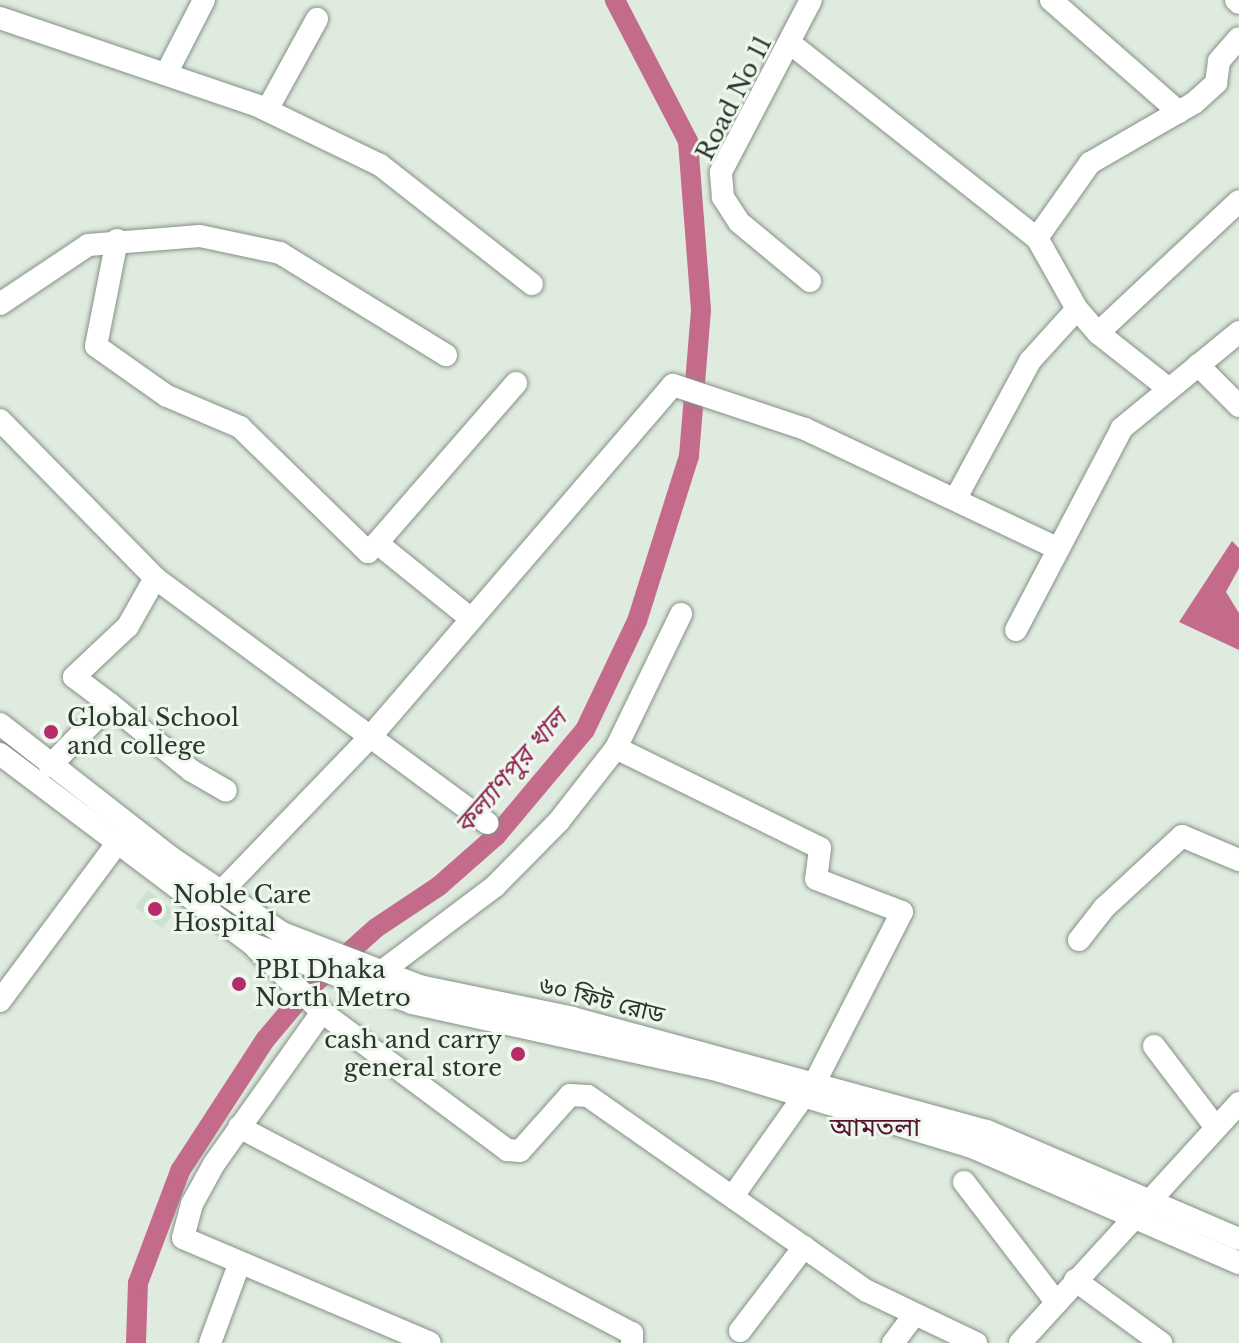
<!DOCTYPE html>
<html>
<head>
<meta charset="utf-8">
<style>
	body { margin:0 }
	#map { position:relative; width:1239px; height:1343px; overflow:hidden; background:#dfebdf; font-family:"Libre Baskerville","Noto Sans Bengali",serif }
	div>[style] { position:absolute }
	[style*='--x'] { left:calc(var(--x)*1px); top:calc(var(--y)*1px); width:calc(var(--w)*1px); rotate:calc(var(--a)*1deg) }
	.built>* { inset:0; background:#d0e0d0 }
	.water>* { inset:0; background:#c46b8b }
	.canal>* { height:20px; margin:-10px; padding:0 10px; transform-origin:10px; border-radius:10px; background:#c46b8b }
	.roads { filter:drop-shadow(0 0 2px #859085) drop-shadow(0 0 2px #859085) }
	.minor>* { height:22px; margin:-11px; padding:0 11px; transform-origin:11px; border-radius:11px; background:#fff }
	.dots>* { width:22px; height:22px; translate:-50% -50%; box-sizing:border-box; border:4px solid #edf8ed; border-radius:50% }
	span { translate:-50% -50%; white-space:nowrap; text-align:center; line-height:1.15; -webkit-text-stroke:6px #edf8ed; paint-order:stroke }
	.street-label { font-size:24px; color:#2f342f }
	.poi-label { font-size:24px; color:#2f342f }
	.left { translate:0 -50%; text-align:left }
	.right { translate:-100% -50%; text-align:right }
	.water-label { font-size:26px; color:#8f2454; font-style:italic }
	.neighbourhood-label { font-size:26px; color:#561431 }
</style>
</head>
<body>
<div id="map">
	<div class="built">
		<div style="clip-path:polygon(148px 890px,175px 912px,162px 928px,135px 907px)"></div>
	</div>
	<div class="water">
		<div style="clip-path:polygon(1232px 541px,1239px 548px,1239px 568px,1226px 592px,1239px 613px,1239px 650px,1179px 622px)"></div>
	</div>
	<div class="canal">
		<div style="--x:136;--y:1343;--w:60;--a:-88.1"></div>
		<div style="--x:138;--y:1283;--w:120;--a:-69.4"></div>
		<div style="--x:180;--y:1171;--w:156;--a:-57"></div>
		<div style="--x:265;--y:1040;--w:67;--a:-49.9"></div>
		<div style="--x:308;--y:989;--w:91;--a:-41.9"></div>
		<div style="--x:376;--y:928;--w:76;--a:-33.7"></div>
		<div style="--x:439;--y:886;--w:76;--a:-41.3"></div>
		<div style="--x:496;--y:836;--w:138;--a:-50"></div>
		<div style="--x:585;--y:730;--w:121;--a:-64.5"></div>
		<div style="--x:637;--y:621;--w:173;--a:-72.5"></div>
		<div style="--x:689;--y:456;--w:146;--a:-85.3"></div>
		<div style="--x:701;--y:310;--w:169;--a:-94.4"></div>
		<div style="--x:688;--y:141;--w:159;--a:-117.4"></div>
	</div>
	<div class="roads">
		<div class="minor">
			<div style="--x:1051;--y:0;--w:170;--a:41.2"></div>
			<div style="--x:1236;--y:0;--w:4;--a:45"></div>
			<div style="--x:0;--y:18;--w:270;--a:18.8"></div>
			<div style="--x:256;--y:105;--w:138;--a:25.8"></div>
			<div style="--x:380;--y:165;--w:193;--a:38.1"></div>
			<div style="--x:791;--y:44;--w:313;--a:38.3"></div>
			<div style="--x:1037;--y:238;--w:81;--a:60.6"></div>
			<div style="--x:1077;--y:309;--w:32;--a:49"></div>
			<div style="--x:1098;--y:333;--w:89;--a:38.2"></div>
			<div style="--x:166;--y:74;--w:83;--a:-62.8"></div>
			<div style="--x:267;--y:110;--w:104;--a:-61.2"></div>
			<div style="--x:1037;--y:238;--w:92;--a:-54.8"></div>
			<div style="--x:1090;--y:163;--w:120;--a:-30"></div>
			<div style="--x:1194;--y:103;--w:30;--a:-42"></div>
			<div style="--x:1216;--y:83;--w:22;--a:-82"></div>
			<div style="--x:1219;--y:61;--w:30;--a:-49"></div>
			<div style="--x:117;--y:240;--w:108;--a:101.2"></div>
			<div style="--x:96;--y:346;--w:87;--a:35.2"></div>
			<div style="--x:167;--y:396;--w:79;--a:23"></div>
			<div style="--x:240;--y:427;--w:179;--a:44.3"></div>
			<div style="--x:368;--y:552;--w:13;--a:-45"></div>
			<div style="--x:810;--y:281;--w:92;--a:-140.3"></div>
			<div style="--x:739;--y:222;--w:30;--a:-123"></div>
			<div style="--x:723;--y:197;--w:25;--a:-95"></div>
			<div style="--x:721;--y:172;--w:194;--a:-62.4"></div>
			<div style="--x:0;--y:304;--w:106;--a:-33.8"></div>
			<div style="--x:88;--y:245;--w:112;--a:-4.6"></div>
			<div style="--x:200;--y:236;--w:82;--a:12"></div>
			<div style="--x:280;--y:253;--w:195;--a:31.6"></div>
			<div style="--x:1098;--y:333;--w:193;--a:-43.1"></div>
			<div style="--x:1198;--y:365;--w:58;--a:45"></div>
			<div style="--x:0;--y:420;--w:221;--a:45.5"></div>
			<div style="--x:155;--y:578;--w:413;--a:36.4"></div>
			<div style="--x:956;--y:498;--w:156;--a:-61.6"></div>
			<div style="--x:1030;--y:361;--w:70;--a:-47.9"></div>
			<div style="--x:470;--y:618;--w:119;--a:-141.1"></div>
			<div style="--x:377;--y:543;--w:212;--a:-49"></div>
			<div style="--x:1016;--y:630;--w:228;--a:-62.3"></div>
			<div style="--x:1122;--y:428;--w:151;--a:-39.4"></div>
			<div style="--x:110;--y:704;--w:106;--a:39.3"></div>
			<div style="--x:192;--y:771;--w:39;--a:30"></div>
			<div style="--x:0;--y:724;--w:214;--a:38"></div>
			<div style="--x:169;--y:856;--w:137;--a:34.3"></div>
			<div style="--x:282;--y:933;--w:147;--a:21.1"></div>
			<div style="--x:419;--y:986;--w:157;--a:11.7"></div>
			<div style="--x:573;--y:1018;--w:429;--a:15.3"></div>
			<div style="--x:987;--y:1131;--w:274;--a:23.2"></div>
			<div style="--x:616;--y:748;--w:149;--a:-64.1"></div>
			<div style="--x:0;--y:754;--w:316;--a:37"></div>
			<div style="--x:252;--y:944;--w:171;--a:20.2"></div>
			<div style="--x:412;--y:1003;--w:315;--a:12.4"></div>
			<div style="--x:720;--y:1071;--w:263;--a:16.8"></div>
			<div style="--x:972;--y:1147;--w:291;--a:23.5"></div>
			<div style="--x:50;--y:766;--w:86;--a:-45.9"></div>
			<div style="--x:110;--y:704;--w:45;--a:-143.1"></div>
			<div style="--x:74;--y:677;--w:74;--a:-43.4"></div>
			<div style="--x:128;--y:626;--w:55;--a:-60.6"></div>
			<div style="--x:220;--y:893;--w:218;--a:-46.1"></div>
			<div style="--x:371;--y:736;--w:463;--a:-49.3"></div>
			<div style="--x:673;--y:385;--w:139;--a:18.4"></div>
			<div style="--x:805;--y:429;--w:279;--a:25.3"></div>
			<div style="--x:1079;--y:940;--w:41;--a:-52"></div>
			<div style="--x:1104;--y:908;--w:106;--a:-42.7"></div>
			<div style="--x:1182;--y:836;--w:62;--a:22.8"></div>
			<div style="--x:256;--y:948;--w:92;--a:44.1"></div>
			<div style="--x:322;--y:1012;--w:231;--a:36.7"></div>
			<div style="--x:507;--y:1150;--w:13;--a:4"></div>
			<div style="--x:520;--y:1151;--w:75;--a:-48.2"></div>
			<div style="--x:570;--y:1095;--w:18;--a:3"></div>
			<div style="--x:588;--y:1096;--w:340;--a:35"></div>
			<div style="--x:867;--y:1291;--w:121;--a:25.5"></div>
			<div style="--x:381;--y:972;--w:143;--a:-37"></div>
			<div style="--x:495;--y:886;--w:91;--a:-45.4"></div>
			<div style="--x:559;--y:821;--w:93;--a:-52"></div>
			<div style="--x:616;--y:748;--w:227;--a:26.1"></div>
			<div style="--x:820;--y:848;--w:31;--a:97"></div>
			<div style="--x:816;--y:879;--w:92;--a:21"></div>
			<div style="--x:902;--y:912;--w:189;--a:117.1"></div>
			<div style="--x:0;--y:1001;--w:194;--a:-53.4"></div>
			<div style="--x:322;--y:1012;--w:186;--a:125.4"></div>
			<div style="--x:214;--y:1164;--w:46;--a:118.8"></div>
			<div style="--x:192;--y:1204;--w:35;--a:105"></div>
			<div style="--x:183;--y:1238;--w:268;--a:23"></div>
			<div style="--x:1154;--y:1046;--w:99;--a:52.8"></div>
			<div style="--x:239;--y:1127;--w:444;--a:27.7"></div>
			<div style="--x:632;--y:1333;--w:10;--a:90"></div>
			<div style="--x:964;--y:1182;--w:151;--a:52.5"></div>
			<div style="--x:733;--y:1196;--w:121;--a:-54.7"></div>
			<div style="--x:1075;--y:1280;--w:107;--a:36.2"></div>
			<div style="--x:740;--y:1331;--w:106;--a:-52.7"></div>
			<div style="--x:210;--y:1343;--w:86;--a:-69.7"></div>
			<div style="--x:893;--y:1343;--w:35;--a:-53"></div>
			<div style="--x:1020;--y:1343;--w:325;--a:-47.6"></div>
		</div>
	</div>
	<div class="dots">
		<div style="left:51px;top:732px;background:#b52c6b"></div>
		<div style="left:155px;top:909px;background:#b52c6b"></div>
		<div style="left:239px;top:984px;background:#b52c6b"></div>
		<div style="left:518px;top:1054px;background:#b52c6b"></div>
	</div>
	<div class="street-label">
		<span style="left:734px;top:98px;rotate:-63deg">Road No 11</span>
		<span style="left:602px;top:1000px;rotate:14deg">৬০ ফিট রোড</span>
	</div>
	<div class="poi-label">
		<span class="left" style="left:67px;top:732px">Global School<br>and college</span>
		<span class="left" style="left:173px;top:909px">Noble Care<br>Hospital</span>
		<span class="left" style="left:255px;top:984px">PBI Dhaka<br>North Metro</span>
		<span class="right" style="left:502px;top:1054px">cash and carry<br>general store</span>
	</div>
	<div class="water-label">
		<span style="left:511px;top:772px;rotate:-49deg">কল্যাণপুর খাল</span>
	</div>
	<div class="neighbourhood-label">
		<span style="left:875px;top:1128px">আমতলা</span>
	</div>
</div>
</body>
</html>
